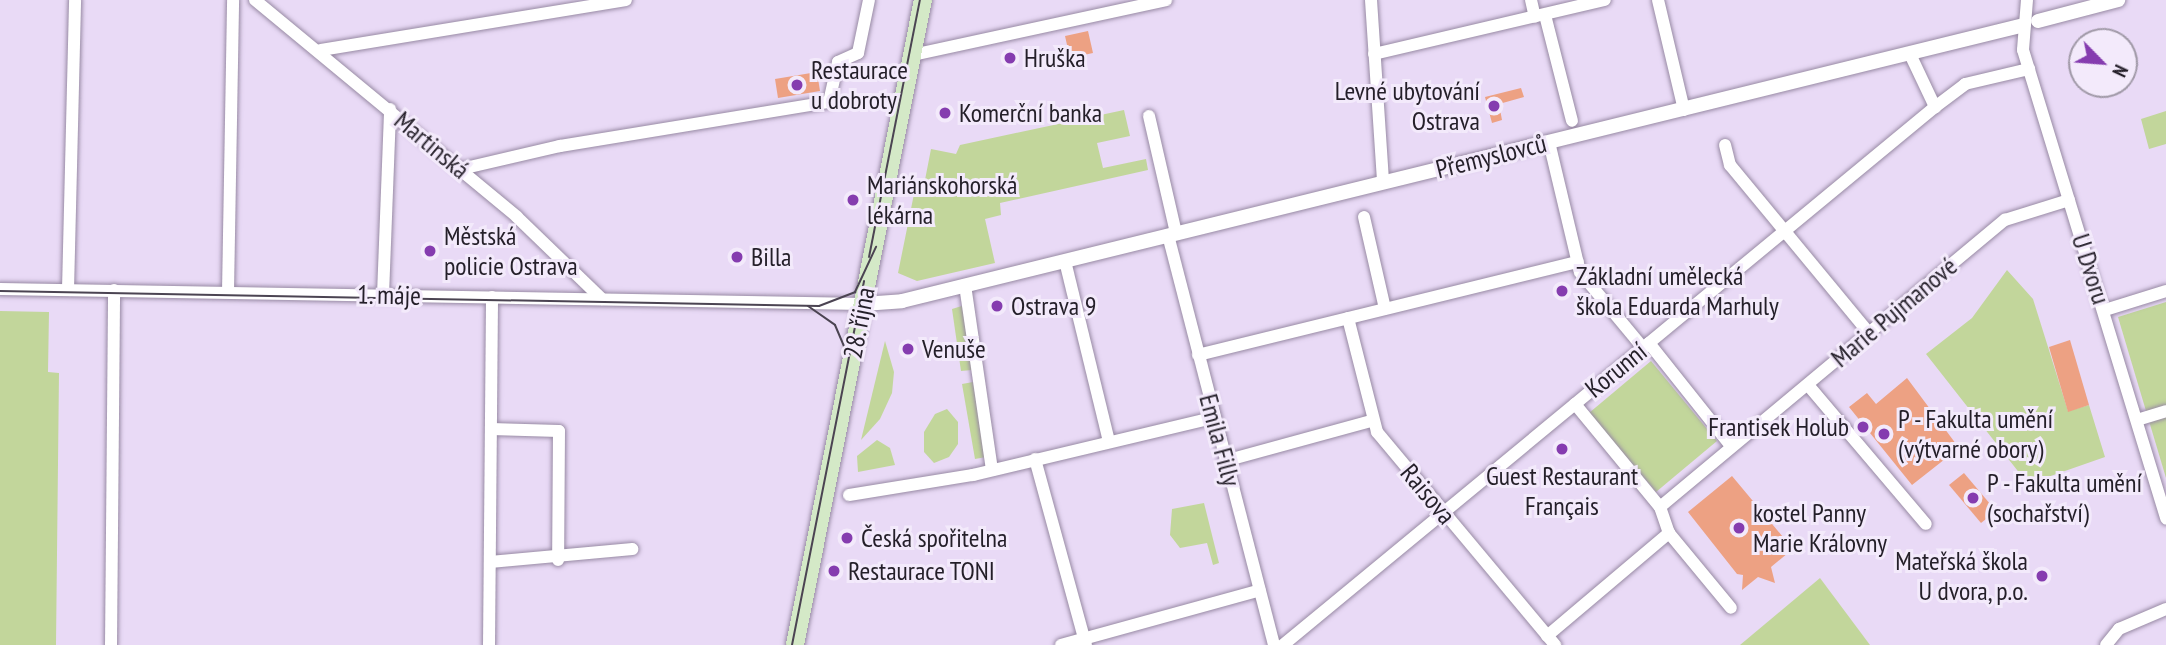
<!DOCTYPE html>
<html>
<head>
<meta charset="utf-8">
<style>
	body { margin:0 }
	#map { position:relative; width:2166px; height:645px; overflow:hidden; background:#e9daf6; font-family:"PT Sans Narrow",sans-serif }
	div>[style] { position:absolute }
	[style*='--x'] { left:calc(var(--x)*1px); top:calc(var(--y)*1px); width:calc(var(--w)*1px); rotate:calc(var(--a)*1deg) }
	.green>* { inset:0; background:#c2d69b }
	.building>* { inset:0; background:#eda183 }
	.roads { filter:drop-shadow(0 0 2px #988aa4) drop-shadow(0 0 2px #988aa4) }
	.minor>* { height:12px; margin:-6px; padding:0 6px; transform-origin:6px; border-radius:6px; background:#fff }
	.tertiary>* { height:14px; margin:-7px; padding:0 7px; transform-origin:7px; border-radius:7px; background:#fff }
	.secondary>* { height:18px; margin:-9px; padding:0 9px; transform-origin:9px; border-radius:9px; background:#d4e9c7 }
	.tram>* { height:2px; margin:-1px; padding:0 1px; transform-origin:1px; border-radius:1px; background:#4b4452 }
	.dots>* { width:19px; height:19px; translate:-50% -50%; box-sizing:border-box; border:4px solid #f3eafb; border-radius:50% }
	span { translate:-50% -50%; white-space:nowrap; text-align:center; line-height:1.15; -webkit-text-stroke:6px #f3eafb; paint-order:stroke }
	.poi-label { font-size:26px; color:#241f29 }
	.left { translate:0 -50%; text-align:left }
	.right { translate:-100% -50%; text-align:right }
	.street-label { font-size:26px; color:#241f29 }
	.north { position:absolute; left:2068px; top:28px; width:70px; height:70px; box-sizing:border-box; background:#f3eafb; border:2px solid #a099a7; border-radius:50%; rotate:115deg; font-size:19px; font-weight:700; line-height:28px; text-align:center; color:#241f29 }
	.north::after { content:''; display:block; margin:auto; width:24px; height:32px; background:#853caf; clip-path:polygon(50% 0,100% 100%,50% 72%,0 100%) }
</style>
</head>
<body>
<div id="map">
	<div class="green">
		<div style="clip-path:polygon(1124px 110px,1130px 136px,1097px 143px,1103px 168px,1146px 159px,1148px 170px,1000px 203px,1001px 215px,985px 219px,995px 263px,917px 281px,898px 273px,916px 184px,924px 185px,931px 149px,956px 154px,960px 145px)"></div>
		<div style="clip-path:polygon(2166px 111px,2166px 144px,2149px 149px,2141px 119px)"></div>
		<div style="clip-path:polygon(2007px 270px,2033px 299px,2068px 411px,2089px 405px,2105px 457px,2028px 484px,1926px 354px,1972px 318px)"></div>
		<div style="clip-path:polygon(2166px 302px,2166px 478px,2118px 317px)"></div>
		<div style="clip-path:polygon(965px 305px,972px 370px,961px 371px,952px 309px)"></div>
		<div style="clip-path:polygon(0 311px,49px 312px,48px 372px,59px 373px,56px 645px,0 645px)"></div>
		<div style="clip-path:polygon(885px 341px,894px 372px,892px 393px,880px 419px,861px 440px)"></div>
		<div style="clip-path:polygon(1651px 361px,1717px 441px,1656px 492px,1589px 413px)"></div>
		<div style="clip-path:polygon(973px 382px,986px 457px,975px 459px,962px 384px)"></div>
		<div style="clip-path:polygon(947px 409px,958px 422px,958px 444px,949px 457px,934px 463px,924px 452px,924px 432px,935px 414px)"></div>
		<div style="clip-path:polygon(877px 440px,890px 448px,895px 465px,858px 472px,857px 456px)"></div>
		<div style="clip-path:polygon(1204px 503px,1219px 563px,1213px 565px,1207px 543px,1180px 548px,1170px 535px,1172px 509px)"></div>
		<div style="clip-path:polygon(1820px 578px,1870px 645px,1740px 645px)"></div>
	</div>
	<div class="building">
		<div style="clip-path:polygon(1088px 31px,1093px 53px,1070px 58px,1065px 36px)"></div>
		<div style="clip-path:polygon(817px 72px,820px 91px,778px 98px,775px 79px)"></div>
		<div style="clip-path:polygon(1521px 88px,1524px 97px,1499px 104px,1502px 120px,1492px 123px,1485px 97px)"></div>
		<div style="clip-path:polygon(2070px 340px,2089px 405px,2068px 412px,2049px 347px)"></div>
		<div style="clip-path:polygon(1907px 378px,1959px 448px,1912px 485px,1849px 407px,1867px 393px,1876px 404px)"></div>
		<div style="clip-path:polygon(1964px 473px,1996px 511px,1981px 523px,1949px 485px)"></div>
		<div style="clip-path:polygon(1732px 476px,1783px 537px,1782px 543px,1799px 544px,1771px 567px,1775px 583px,1758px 577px,1742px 590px,1743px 575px,1737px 574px,1688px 512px)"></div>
	</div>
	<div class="roads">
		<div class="minor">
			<div style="--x:255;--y:0;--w:340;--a:39.6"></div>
			<div style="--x:517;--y:217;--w:118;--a:44"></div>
			<div style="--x:1371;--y:0;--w:182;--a:86.2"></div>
			<div style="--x:1531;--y:0;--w:17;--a:77"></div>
			<div style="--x:1658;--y:0;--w:113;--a:76.7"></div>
			<div style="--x:2027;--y:0;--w:50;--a:94.6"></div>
			<div style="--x:2023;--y:50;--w:490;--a:73"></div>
			<div style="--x:1545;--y:15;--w:109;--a:75.7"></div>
			<div style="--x:321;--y:50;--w:309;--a:-9.3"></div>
			<div style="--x:1374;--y:54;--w:237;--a:-13.2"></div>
			<div style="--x:1910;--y:54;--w:59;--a:64.7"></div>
			<div style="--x:912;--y:55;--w:260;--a:-12.2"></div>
			<div style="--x:1149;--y:116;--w:120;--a:77"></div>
			<div style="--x:1549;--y:142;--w:134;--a:76.6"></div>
			<div style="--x:1580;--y:272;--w:99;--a:50.3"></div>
			<div style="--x:1725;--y:145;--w:21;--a:76"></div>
			<div style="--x:1730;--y:165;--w:217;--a:50.4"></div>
			<div style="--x:461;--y:169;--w:102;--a:-13.1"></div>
			<div style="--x:560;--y:146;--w:273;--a:-9.3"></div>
			<div style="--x:829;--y:102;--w:41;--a:-77.3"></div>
			<div style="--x:838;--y:62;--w:22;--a:-24"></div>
			<div style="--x:858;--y:53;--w:54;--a:-78.3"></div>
			<div style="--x:1364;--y:217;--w:94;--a:77.1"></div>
			<div style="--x:1168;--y:235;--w:423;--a:75.5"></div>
			<div style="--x:1065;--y:261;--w:186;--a:76.3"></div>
			<div style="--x:965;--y:285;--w:187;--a:81.7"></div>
			<div style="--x:0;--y:289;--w:863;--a:1"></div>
			<div style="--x:68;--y:290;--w:290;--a:-88.6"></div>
			<div style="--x:228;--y:292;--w:292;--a:-89"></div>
			<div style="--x:383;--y:295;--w:186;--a:-87.8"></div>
			<div style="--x:2105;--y:310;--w:64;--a:-17.3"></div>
			<div style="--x:1348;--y:318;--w:118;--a:75.7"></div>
			<div style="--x:1377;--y:432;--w:278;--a:50.1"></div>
			<div style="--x:1649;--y:343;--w:132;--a:51.5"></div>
			<div style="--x:1198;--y:355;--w:391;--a:-13.8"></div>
			<div style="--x:1808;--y:385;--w:182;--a:49.7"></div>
			<div style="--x:1575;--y:404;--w:134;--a:50.5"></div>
			<div style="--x:1660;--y:507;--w:28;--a:71"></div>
			<div style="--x:1669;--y:533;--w:97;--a:50.4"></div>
			<div style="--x:2137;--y:420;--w:30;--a:-17"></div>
			<div style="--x:491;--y:429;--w:68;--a:1.7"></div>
			<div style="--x:559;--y:431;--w:129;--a:90.4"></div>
			<div style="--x:1035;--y:459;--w:193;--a:74.7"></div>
			<div style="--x:1225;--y:461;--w:151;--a:-15.3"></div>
			<div style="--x:849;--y:495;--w:126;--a:-9.2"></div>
			<div style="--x:973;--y:475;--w:247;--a:-13.4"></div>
			<div style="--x:1660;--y:507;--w:449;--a:-39.8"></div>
			<div style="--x:2005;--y:220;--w:67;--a:-17.4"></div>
			<div style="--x:490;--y:562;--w:143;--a:-5.2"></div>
			<div style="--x:1547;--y:636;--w:160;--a:-40.2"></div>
			<div style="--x:111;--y:645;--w:355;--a:-89.5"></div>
			<div style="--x:489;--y:645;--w:348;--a:-89.5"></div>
			<div style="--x:1061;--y:645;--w:206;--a:-15.4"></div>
			<div style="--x:1283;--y:645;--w:845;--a:-39.53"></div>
			<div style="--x:1935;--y:107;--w:38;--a:-37"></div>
			<div style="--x:1965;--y:84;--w:66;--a:-13.2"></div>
			<div style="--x:2106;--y:645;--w:21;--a:-51"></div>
			<div style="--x:2119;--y:629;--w:51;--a:-23.1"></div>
		</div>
		<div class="tertiary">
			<div style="--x:2038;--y:21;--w:83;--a:-14.7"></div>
			<div style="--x:863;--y:304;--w:39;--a:-4"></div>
			<div style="--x:902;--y:301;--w:1155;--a:-13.82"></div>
		</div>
		<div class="secondary">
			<div style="--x:795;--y:645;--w:658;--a:-78.78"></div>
		</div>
	</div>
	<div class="tram">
		<div style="--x:869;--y:257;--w:262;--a:-78.8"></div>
		<div style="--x:0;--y:291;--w:819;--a:1.05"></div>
		<div style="--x:819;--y:306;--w:39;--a:-21"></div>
		<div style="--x:855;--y:292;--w:50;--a:-65"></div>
		<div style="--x:808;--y:306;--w:33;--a:35"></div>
		<div style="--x:835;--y:325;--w:33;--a:67"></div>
		<div style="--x:792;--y:645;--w:371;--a:-78.8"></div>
	</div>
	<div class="dots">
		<div style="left:1010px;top:58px;background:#853caf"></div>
		<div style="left:797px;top:85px;background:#853caf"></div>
		<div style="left:1494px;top:106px;background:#853caf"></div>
		<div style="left:945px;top:113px;background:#853caf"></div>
		<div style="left:853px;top:200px;background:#853caf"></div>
		<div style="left:430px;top:251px;background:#853caf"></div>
		<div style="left:737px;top:257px;background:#853caf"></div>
		<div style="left:1562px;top:291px;background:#853caf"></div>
		<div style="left:997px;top:306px;background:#853caf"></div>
		<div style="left:908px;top:349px;background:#853caf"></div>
		<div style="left:1863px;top:427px;background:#853caf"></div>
		<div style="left:1884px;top:434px;background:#853caf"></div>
		<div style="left:1562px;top:449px;background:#853caf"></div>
		<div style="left:1973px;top:498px;background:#853caf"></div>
		<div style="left:1739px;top:528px;background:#853caf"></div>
		<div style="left:847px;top:538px;background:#853caf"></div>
		<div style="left:834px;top:571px;background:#853caf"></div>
		<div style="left:2042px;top:576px;background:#853caf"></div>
	</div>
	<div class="poi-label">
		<span class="left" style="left:1024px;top:58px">Hruška</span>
		<span class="left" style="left:811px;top:85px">Restaurace<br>u dobroty</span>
		<span class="right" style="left:1480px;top:106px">Levné ubytování<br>Ostrava</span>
		<span class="left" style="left:959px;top:113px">Komerční banka</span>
		<span class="left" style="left:867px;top:200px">Mariánskohorská<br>lékárna</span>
		<span class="left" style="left:444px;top:251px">Městská<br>policie Ostrava</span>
		<span class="left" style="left:751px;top:257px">Billa</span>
		<span class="left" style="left:1576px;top:291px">Základní umělecká<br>škola Eduarda Marhuly</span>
		<span class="left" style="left:1011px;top:306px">Ostrava 9</span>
		<span class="left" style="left:922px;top:349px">Venuše</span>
		<span class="left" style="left:1898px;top:434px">P - Fakulta umění<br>(výtvarné obory)</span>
		<span class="right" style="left:1849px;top:427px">Frantisek Holub</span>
		<span style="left:1562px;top:491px">Guest Restaurant<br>Français</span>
		<span class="left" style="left:1987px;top:498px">P - Fakulta umění<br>(sochařství)</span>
		<span class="left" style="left:1753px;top:528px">kostel Panny<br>Marie Královny</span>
		<span class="left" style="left:861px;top:538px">Česká spořitelna</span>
		<span class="right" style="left:2028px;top:576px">Mateřská škola<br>U dvora, p.o.</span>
		<span class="left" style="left:848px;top:571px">Restaurace TONI</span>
	</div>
	<div class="street-label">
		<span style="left:432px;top:145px;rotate:40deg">Martinská</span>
		<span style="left:1491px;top:156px;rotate:-14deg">Přemyslovců</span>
		<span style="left:2091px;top:269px;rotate:72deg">U Dvoru</span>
		<span style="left:389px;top:295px;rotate:1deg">1. máje</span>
		<span style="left:1894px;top:312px;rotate:-40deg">Marie Pujmanové</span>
		<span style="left:859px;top:323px;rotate:-79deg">28. října</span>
		<span style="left:1616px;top:370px;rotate:-39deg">Korunní</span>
		<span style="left:1220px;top:440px;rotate:75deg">Emila Filly</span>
		<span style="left:1428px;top:494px;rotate:50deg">Raisova</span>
	</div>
	<div class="north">N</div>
</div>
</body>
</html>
